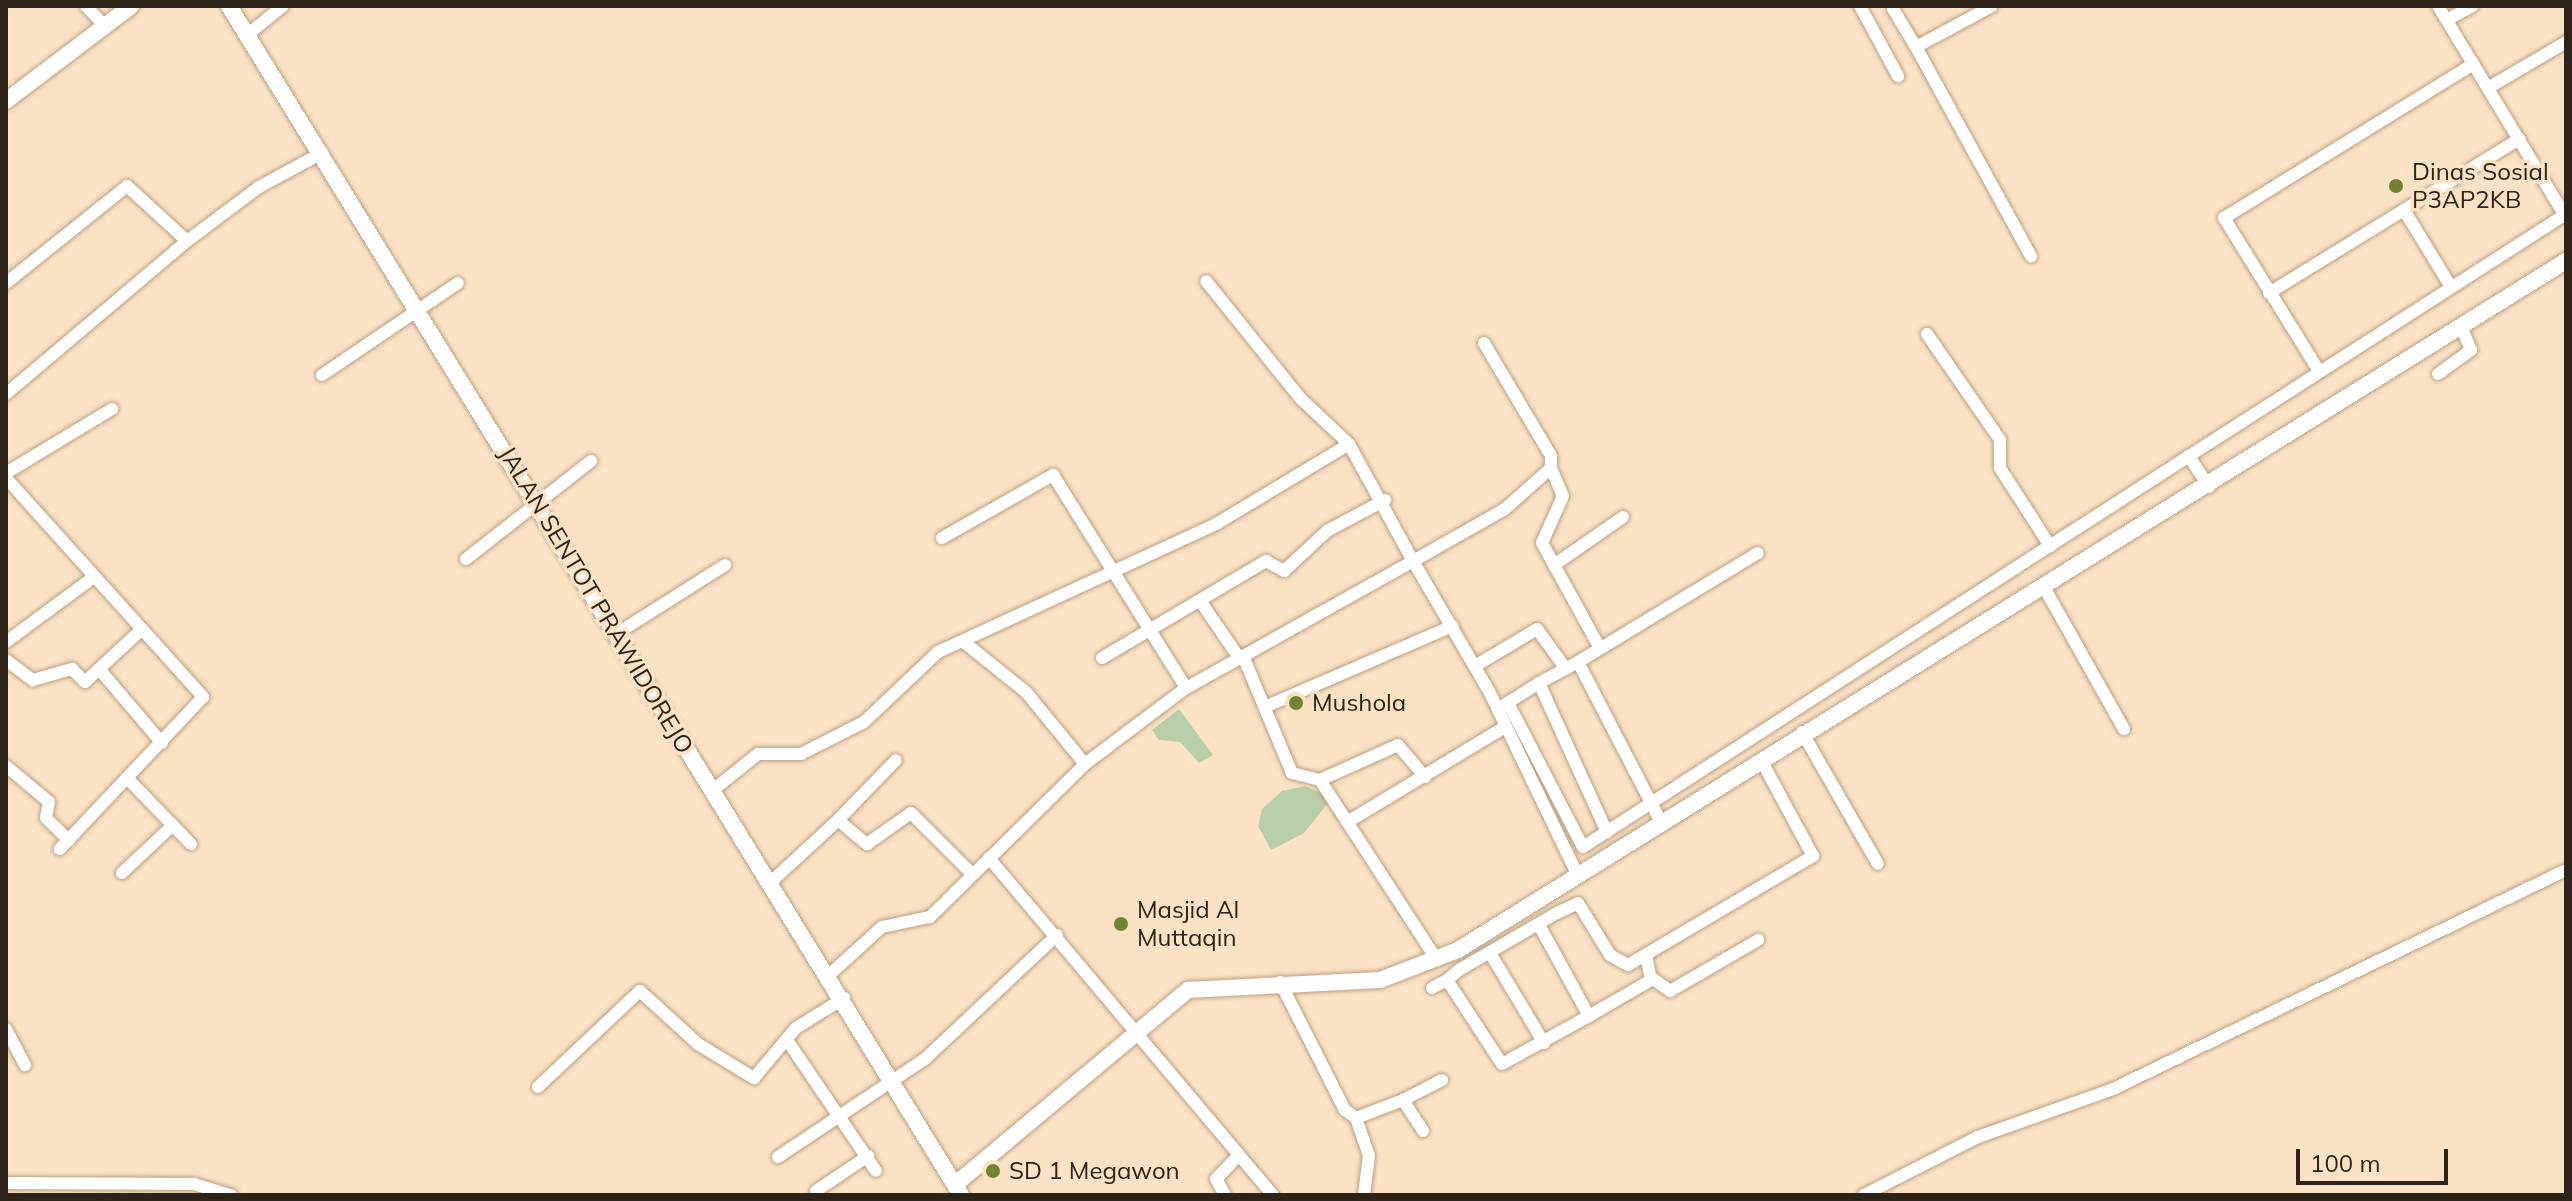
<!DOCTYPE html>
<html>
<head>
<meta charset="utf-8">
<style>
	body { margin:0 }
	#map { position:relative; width:2572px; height:1201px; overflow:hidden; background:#fce2c4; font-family:Mulish,sans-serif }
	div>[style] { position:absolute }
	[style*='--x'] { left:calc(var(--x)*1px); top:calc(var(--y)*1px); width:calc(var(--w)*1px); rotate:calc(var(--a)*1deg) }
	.green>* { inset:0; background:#b7cea8 }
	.roads { filter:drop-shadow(0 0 2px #b9a184) drop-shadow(0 0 2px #b9a184) }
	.street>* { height:12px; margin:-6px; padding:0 6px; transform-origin:6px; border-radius:6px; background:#fff }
	.secondary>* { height:16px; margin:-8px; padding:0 8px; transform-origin:8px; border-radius:8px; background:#fff }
	.dots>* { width:22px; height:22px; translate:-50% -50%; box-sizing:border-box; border:4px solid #fce2c4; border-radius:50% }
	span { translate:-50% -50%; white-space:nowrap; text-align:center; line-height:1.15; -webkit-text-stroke:7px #fce2c4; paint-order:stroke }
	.poi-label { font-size:24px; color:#2d2318 }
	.left { translate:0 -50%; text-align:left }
	.street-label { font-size:24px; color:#2d2318 }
	.frame { position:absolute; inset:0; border:8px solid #2d2318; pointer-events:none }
	.scale { position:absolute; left:2296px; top:1149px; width:152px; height:36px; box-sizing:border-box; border:4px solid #2d2318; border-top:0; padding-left:10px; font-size:24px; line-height:28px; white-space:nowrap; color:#2d2318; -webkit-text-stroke:6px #fce2c4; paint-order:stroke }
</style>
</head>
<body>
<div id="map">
	<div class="green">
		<div style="clip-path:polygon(1179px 709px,1213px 755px,1199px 763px,1180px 742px,1159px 740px,1152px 730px)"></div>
		<div style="clip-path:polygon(1305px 786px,1332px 798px,1304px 833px,1271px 850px,1258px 826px,1262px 809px,1282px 791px)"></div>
	</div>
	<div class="roads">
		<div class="street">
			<div style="--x:86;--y:6;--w:25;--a:47"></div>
			<div style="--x:1860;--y:6;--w:80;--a:61.5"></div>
			<div style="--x:2438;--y:6;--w:247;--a:58.8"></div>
			<div style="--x:1893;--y:9;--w:44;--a:58.8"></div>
			<div style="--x:1916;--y:47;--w:86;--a:-28.3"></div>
			<div style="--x:2447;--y:20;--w:29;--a:-29"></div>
			<div style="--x:247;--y:35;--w:46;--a:-38.9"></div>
			<div style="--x:1916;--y:47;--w:239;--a:61.2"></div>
			<div style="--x:2488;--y:88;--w:91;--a:-30.5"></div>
			<div style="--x:2404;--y:210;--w:90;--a:58.6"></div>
			<div style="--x:6;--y:283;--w:155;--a:-38.7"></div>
			<div style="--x:127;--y:186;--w:81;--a:42.5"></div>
			<div style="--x:187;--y:241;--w:90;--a:-36.9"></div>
			<div style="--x:259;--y:187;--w:72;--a:-28.4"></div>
			<div style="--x:2269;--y:293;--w:294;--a:-31.6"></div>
			<div style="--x:1927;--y:334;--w:129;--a:55.4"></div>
			<div style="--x:2000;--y:440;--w:28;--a:90"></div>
			<div style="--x:2000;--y:468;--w:93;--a:57.3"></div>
			<div style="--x:1484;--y:343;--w:131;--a:59.3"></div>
			<div style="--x:1551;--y:456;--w:12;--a:90"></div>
			<div style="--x:1551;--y:468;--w:62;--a:138.3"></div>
			<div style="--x:1505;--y:509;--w:106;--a:150.5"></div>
			<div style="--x:1413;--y:561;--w:151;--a:59.7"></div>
			<div style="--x:1489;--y:691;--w:205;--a:64.3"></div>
			<div style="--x:2319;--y:371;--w:180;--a:-121.8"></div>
			<div style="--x:2224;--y:218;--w:293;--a:-31.7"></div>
			<div style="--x:2438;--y:374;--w:41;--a:-36"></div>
			<div style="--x:2471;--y:350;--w:25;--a:-113"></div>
			<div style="--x:322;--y:375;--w:164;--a:-34.1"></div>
			<div style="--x:6;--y:394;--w:237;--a:-40.2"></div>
			<div style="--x:1551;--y:468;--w:30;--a:67"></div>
			<div style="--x:1563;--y:496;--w:51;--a:114.1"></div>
			<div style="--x:1542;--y:543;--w:120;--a:61.1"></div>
			<div style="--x:6;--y:473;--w:124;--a:-31.1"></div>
			<div style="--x:6;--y:478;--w:295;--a:48"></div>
			<div style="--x:203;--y:697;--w:209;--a:133.3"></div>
			<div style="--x:2209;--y:487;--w:37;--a:-123"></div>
			<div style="--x:2189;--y:456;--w:447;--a:-32.7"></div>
			<div style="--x:942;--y:538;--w:128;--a:-29.6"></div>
			<div style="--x:1053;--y:475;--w:251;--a:58"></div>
			<div style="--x:466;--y:559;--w:159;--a:-38.1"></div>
			<div style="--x:1554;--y:565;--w:84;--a:-34.8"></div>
			<div style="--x:2045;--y:589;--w:161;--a:60.6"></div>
			<div style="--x:1201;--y:602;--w:68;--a:55.8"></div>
			<div style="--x:616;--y:634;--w:129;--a:-32.3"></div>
			<div style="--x:6;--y:642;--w:109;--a:-36.5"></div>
			<div style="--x:965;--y:643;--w:78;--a:38.8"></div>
			<div style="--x:1026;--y:692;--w:93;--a:50.7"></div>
			<div style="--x:1243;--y:656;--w:127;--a:67.3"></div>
			<div style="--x:1292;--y:773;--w:29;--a:14"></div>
			<div style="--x:1320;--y:780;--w:215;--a:57"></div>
			<div style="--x:1102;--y:658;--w:191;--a:-30.6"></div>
			<div style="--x:1266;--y:561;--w:21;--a:29"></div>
			<div style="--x:1284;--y:571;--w:59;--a:-42.9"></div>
			<div style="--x:1327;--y:531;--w:66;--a:-28.1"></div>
			<div style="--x:6;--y:660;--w:34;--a:37"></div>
			<div style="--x:33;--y:680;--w:41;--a:-15.8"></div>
			<div style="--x:72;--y:669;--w:18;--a:45"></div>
			<div style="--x:85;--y:682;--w:78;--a:-42.9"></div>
			<div style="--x:1578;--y:662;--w:44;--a:151.7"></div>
			<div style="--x:1539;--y:683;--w:164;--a:65.5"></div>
			<div style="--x:1475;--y:666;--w:72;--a:-30.8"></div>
			<div style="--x:1537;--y:629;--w:49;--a:54.1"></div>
			<div style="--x:99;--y:669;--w:97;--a:49.6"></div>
			<div style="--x:1508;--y:703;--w:162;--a:62.5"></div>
			<div style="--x:1583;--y:847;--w:721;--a:-32.83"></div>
			<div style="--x:1267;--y:706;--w:202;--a:-23.3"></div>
			<div style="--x:1501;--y:707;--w:45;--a:-32.3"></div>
			<div style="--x:1802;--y:732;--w:152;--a:60.1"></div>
			<div style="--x:6;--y:766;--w:56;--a:39.9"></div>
			<div style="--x:49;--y:802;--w:16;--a:101"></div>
			<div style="--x:46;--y:818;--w:32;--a:44"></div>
			<div style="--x:127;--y:778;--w:92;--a:45.9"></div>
			<div style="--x:1320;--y:780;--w:85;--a:-24.2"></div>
			<div style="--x:1398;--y:745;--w:42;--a:49.8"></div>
			<div style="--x:713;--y:790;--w:58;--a:-38.7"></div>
			<div style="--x:758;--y:754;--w:43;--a:0"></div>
			<div style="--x:801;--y:754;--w:71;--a:-26.9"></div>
			<div style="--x:864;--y:722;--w:102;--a:-43.4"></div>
			<div style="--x:938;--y:652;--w:306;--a:-24.7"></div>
			<div style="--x:1216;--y:524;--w:155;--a:-31"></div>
			<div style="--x:838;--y:820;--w:83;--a:-46"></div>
			<div style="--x:1349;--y:821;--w:182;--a:-31.1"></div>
			<div style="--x:1661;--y:822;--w:180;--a:-117.4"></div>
			<div style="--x:1578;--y:662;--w:210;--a:-31.2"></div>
			<div style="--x:989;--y:858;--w:441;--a:49.9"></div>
			<div style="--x:122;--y:873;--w:70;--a:-43.3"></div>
			<div style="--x:772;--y:881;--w:90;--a:-42.7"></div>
			<div style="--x:838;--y:820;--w:38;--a:40"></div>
			<div style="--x:867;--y:844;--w:54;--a:-35.2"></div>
			<div style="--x:911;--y:813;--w:86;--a:45"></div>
			<div style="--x:1539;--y:925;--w:104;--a:61.2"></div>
			<div style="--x:1589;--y:1016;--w:99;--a:151.1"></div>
			<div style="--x:1502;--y:1064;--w:100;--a:-123.2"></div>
			<div style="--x:1447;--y:980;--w:16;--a:-40"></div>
			<div style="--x:1459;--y:970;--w:113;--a:-30.2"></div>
			<div style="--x:1557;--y:913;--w:23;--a:-25"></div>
			<div style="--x:1578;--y:903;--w:61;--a:58.4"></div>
			<div style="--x:1610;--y:955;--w:21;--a:29"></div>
			<div style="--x:1628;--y:965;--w:215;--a:-30.5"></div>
			<div style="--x:1813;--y:856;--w:109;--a:-118.4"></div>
			<div style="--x:1490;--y:953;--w:105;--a:59"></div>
			<div style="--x:829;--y:975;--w:72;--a:-42.2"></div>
			<div style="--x:882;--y:927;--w:49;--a:-11.8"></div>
			<div style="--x:930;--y:917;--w:218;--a:-44.6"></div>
			<div style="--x:1085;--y:764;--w:126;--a:-37"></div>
			<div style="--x:1186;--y:688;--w:260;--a:-29.2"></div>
			<div style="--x:1413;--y:561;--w:133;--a:-118.7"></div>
			<div style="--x:1349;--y:444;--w:66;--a:-136.8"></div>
			<div style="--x:1301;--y:399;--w:151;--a:-128.8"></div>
			<div style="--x:1652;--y:978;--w:22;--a:36"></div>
			<div style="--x:1670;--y:991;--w:102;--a:-30.1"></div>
			<div style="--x:1280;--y:982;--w:144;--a:63.1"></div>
			<div style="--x:1345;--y:1110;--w:14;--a:36"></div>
			<div style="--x:1356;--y:1118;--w:50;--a:-21"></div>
			<div style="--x:1403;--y:1100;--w:37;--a:57"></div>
			<div style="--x:1432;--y:988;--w:17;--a:-28"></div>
			<div style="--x:1589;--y:1016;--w:72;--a:-30.1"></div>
			<div style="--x:1651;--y:980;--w:25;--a:-101"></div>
			<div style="--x:6;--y:1029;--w:41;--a:62.2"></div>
			<div style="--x:787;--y:1040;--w:158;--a:55.8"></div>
			<div style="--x:538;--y:1087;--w:140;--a:-43.3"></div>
			<div style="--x:640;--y:991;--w:79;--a:42.4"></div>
			<div style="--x:698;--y:1044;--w:66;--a:31.3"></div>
			<div style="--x:754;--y:1078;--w:65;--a:-50"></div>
			<div style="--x:796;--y:1028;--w:57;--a:-32"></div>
			<div style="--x:1403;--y:1100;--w:44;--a:-27.1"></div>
			<div style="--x:1356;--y:1118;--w:39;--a:71"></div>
			<div style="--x:1369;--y:1155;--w:40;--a:97.1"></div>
			<div style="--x:778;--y:1157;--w:177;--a:-33.7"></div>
			<div style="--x:925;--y:1059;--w:181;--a:-43.2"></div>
			<div style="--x:6;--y:1183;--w:188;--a:0.3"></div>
			<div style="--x:194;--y:1184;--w:39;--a:17"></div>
			<div style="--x:816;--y:1191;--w:63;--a:-33.9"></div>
			<div style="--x:1225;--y:1195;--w:18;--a:-119"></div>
			<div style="--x:1216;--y:1179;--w:33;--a:-46"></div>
			<div style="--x:1864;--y:1195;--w:128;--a:-27"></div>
			<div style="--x:1978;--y:1137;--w:141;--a:-19.5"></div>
			<div style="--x:2111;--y:1090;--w:505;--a:-25.8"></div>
		</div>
		<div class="secondary">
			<div style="--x:229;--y:6;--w:1396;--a:58.38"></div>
			<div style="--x:6;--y:101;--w:157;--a:-37.2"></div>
			<div style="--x:957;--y:1183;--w:301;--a:-39.9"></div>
			<div style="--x:1188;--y:990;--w:192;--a:-3"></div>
			<div style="--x:1380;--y:980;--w:84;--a:-21"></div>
			<div style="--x:1458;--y:950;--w:1305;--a:-31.88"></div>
		</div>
	</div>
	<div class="dots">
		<div style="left:2396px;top:186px;background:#728333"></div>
		<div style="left:1296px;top:703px;background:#728333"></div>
		<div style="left:1121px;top:924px;background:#728333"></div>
		<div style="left:993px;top:1171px;background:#728333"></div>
	</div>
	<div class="poi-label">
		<span class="left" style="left:2412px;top:186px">Dinas Sosial<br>P3AP2KB</span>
		<span class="left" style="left:1312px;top:703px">Mushola</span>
		<span class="left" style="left:1137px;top:924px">Masjid Al<br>Muttaqin</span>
		<span class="left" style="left:1009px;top:1171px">SD 1 Megawon</span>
	</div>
	<div class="street-label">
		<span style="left:596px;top:600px;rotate:59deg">JALAN SENTOT PRAWIDOREJO</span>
	</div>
	<div class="frame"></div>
	<div class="scale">100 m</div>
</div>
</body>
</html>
